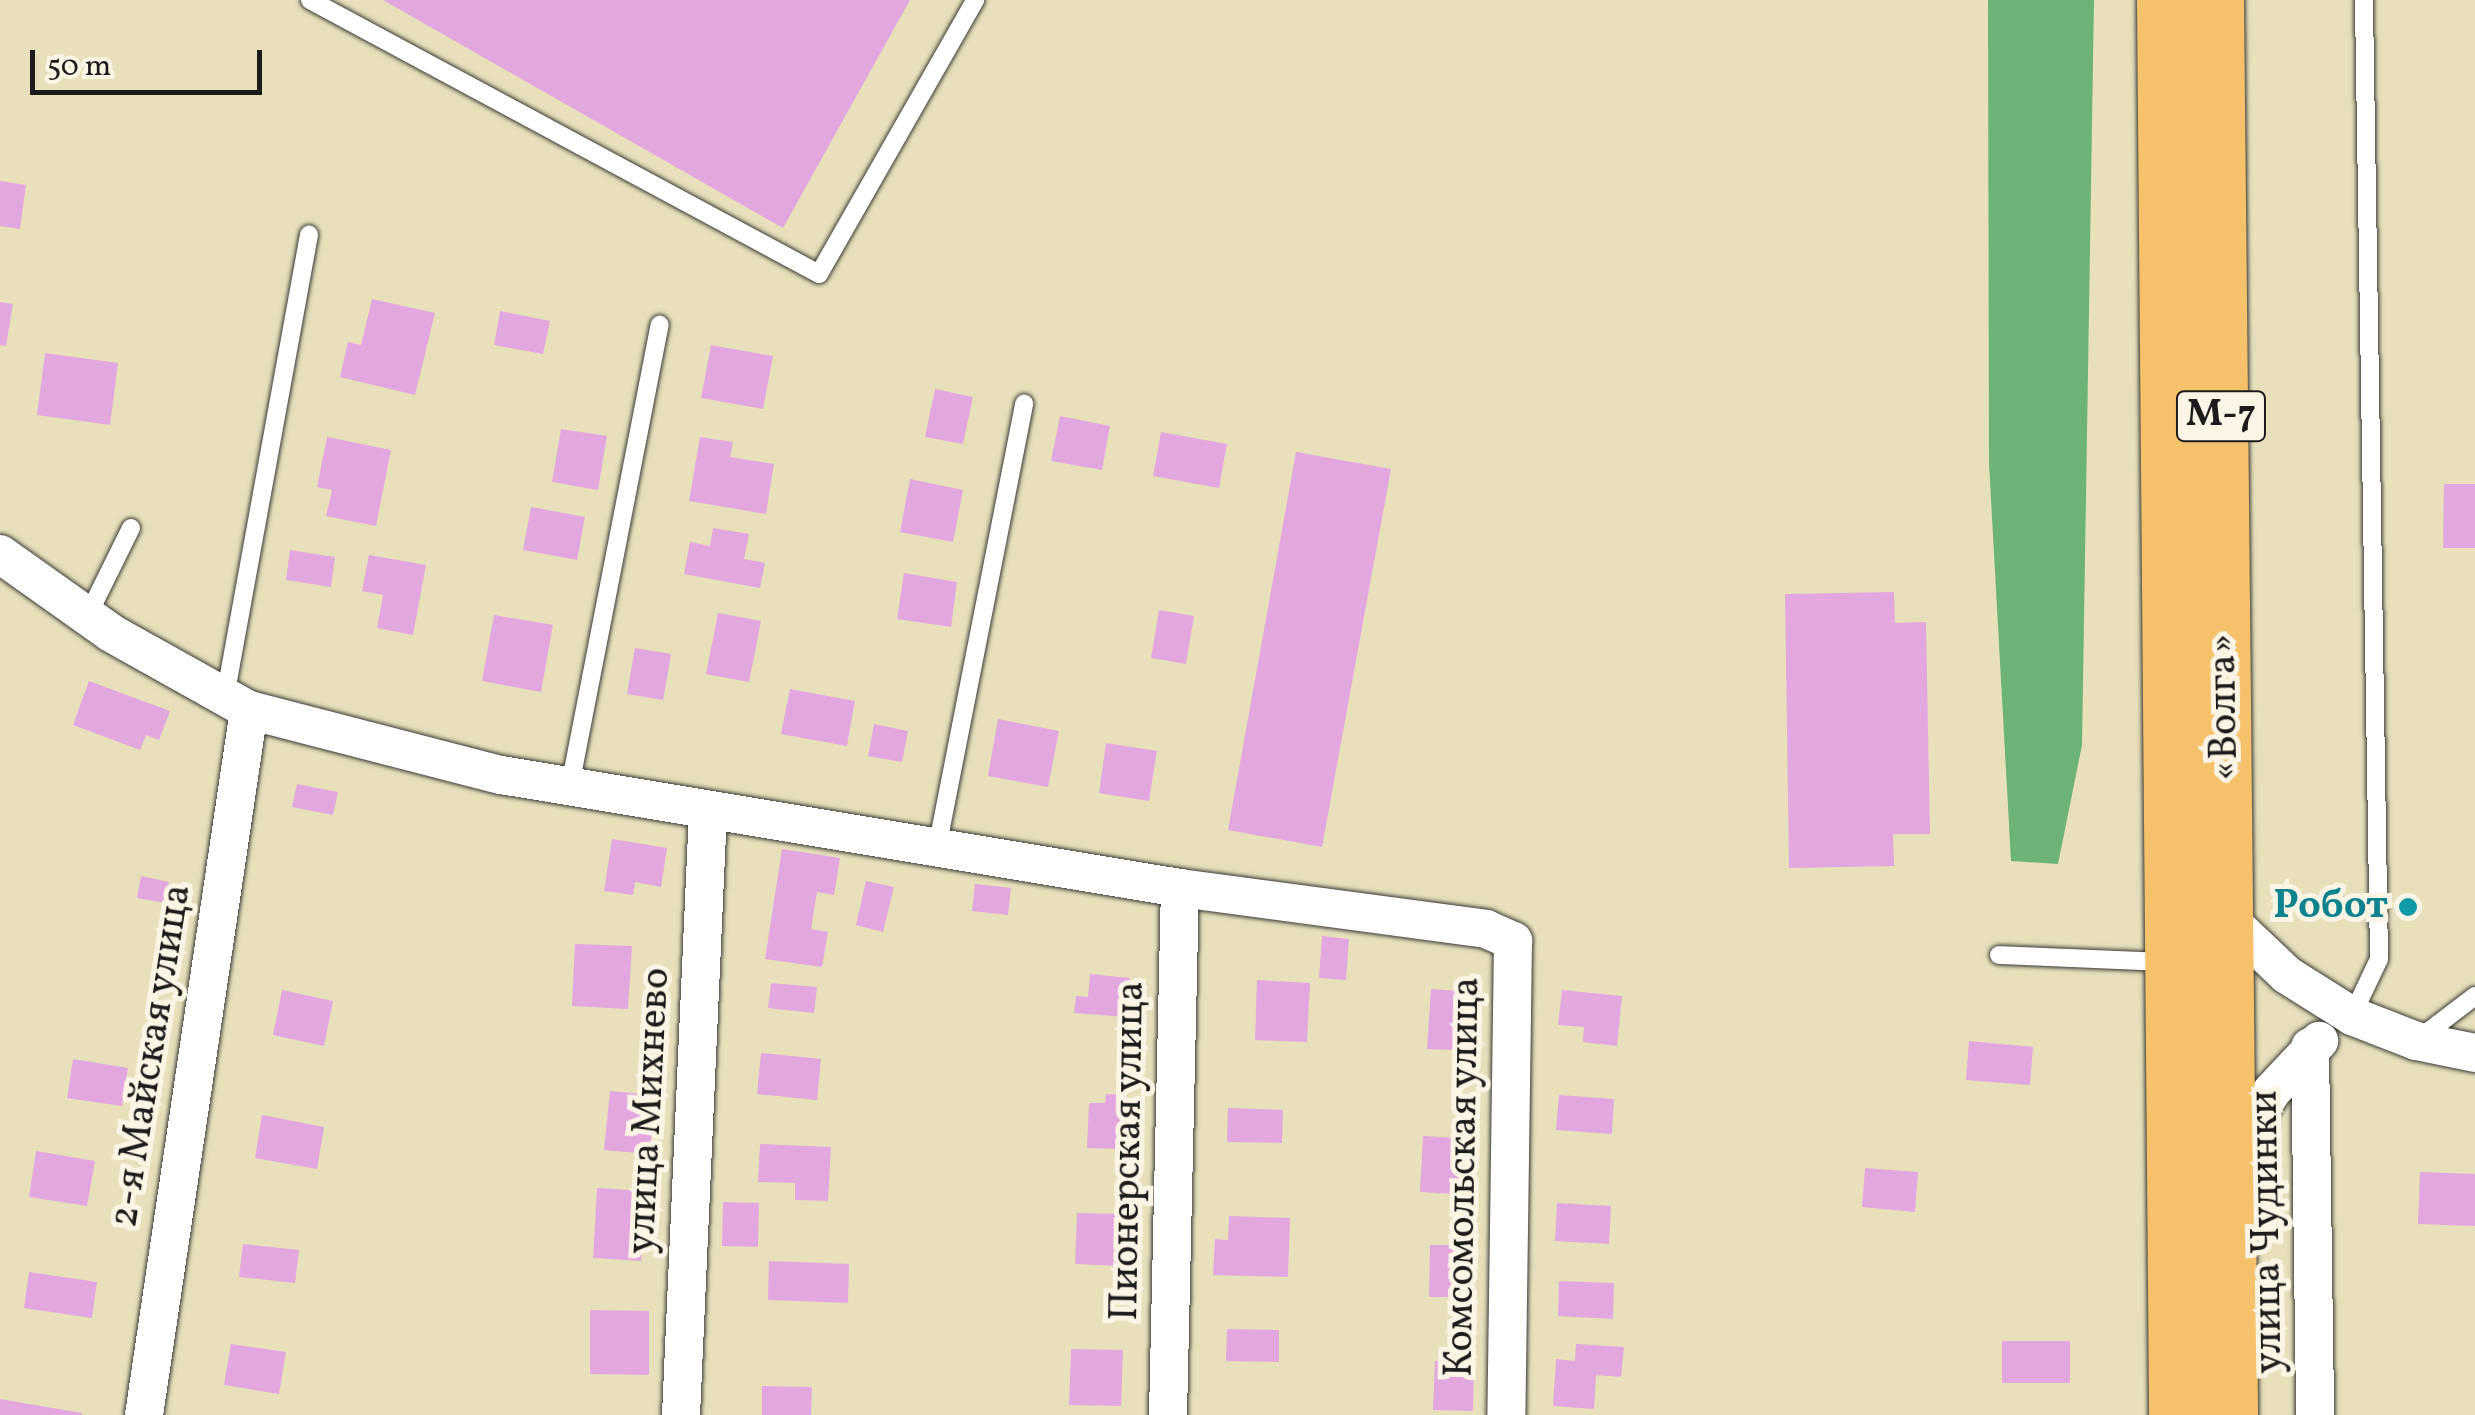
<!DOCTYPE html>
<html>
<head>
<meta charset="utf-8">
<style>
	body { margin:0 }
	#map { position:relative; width:2475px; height:1415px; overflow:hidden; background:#e7e0bb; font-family:Vollkorn,serif }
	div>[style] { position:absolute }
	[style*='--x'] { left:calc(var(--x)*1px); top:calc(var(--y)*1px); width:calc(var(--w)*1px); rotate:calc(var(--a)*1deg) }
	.forest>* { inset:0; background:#6db277 }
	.building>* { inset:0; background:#e3a7df }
	.roads { filter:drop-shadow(0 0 2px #3a3934) drop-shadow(0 0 2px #3a3934) }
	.lane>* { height:18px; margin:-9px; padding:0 9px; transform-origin:9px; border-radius:9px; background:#fff }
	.street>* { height:38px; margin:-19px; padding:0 19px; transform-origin:19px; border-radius:19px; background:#fff }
	.highway>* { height:55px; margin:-27.5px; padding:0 27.5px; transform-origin:27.5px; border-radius:27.5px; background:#f5c16b }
	.dots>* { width:28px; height:28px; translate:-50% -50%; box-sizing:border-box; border:5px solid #fcf5e5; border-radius:50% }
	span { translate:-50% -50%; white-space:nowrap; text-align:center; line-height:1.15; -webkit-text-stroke:10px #fcf5e5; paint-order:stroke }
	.shield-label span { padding:2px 8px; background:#fcf5e5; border:2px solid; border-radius:8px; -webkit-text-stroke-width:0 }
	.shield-label { font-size:38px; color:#1c1c1c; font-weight:700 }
	.street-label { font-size:40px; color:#1c1c1c }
	.culture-label { font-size:40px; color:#0d838f; font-weight:700 }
	.right { translate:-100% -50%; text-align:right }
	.scale { position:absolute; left:30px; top:50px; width:232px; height:45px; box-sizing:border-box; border:5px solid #1c1c1c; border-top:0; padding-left:12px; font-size:30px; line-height:35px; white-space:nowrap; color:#1c1c1c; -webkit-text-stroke:8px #fcf5e5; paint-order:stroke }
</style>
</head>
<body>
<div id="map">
	<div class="forest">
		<div style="clip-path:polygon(1988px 0,2094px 0,2082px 745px,2058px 864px,2011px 861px,1989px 463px)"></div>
	</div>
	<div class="building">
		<div style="clip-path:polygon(383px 0,910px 0,783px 228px)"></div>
		<div style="clip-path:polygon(0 181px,26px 185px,20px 229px,0 226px)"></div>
		<div style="clip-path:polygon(372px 299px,435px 313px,415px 395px,340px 377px,348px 342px,361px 345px)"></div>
		<div style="clip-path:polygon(0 302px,13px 304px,6px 346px,0 345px)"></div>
		<div style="clip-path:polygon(500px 311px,550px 321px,543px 354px,494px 345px)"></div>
		<div style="clip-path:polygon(711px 345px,773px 356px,763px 409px,701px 398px)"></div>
		<div style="clip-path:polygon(45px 353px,118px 363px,110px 425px,37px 415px)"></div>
		<div style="clip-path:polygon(935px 389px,973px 397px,963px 444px,925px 437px)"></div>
		<div style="clip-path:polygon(1060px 416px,1110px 426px,1102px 470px,1051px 461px)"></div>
		<div style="clip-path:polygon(561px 429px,607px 436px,598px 490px,552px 482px)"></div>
		<div style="clip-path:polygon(1161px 432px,1227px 444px,1219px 488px,1153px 476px)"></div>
		<div style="clip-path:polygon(327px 437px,391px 450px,376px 526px,326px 516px,332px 490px,317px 487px)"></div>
		<div style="clip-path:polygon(700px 437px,733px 442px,730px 457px,774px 464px,766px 514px,689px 501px)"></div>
		<div style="clip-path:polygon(1296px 452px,1391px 469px,1322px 847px,1228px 830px)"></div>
		<div style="clip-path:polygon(910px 479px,963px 490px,953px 542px,900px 532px)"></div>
		<div style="clip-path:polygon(2444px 484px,2475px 484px,2475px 548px,2443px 548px)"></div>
		<div style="clip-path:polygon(531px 507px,585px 517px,577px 560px,523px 550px)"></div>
		<div style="clip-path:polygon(713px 528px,749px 534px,744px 559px,765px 563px,760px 588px,684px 574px,690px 542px,710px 546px)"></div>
		<div style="clip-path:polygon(290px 550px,335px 557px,331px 587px,286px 580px)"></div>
		<div style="clip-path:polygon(369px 555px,426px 565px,413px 635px,377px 628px,383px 595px,362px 591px)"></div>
		<div style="clip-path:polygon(904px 573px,957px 582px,951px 627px,897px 619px)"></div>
		<div style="clip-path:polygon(1894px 592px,1895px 623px,1926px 622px,1930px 834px,1893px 834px,1894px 866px,1789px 868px,1785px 594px)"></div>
		<div style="clip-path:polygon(1159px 610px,1194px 616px,1186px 664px,1151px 658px)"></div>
		<div style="clip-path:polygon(718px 613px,761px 621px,749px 682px,706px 674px)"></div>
		<div style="clip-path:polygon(494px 615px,553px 625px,541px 692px,482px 681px)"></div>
		<div style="clip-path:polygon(635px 648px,671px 654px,663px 700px,627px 694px)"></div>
		<div style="clip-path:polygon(89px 681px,170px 711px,159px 740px,146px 735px,140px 750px,73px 725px)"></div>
		<div style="clip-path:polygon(790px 689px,855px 701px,847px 746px,781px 734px)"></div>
		<div style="clip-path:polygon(998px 719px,1059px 731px,1048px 787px,988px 776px)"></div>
		<div style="clip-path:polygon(874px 724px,908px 731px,902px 762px,868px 756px)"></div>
		<div style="clip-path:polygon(1106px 743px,1157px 751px,1149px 801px,1099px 793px)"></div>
		<div style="clip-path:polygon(297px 784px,338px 792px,333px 815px,292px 807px)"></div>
		<div style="clip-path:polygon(612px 839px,667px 848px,661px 887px,635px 882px,633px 895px,604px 891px)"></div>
		<div style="clip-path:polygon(782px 849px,840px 858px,834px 895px,817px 892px,811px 929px,828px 932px,822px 967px,765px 959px)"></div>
		<div style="clip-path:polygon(141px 876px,169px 882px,165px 903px,137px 898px)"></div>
		<div style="clip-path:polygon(866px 881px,894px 887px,883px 932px,856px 925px)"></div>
		<div style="clip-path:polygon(975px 884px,1011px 888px,1008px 915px,972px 911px)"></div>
		<div style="clip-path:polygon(1322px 936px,1349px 939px,1346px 980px,1319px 978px)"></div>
		<div style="clip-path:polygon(575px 944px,632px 946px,628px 1009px,572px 1006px)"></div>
		<div style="clip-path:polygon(1090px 974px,1130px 978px,1127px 1017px,1074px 1013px,1076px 996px,1088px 997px)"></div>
		<div style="clip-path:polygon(1257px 980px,1310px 983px,1307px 1042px,1255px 1040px)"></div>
		<div style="clip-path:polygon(771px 983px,817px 987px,814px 1013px,768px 1008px)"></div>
		<div style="clip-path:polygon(1431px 989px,1474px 992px,1471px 1041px,1455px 1040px,1455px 1050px,1427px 1049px)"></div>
		<div style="clip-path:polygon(282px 990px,333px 1001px,324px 1046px,273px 1035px)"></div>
		<div style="clip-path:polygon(1562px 990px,1622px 996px,1617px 1046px,1583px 1042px,1584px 1027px,1558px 1025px)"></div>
		<div style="clip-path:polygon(1969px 1041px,2033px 1047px,2030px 1085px,1966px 1080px)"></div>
		<div style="clip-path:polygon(761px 1053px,821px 1059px,817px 1100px,757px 1094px)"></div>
		<div style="clip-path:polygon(73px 1059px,128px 1068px,122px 1106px,67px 1098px)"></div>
		<div style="clip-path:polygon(610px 1091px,655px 1095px,650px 1154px,604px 1150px)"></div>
		<div style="clip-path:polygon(1106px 1094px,1127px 1095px,1125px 1149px,1087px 1148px,1089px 1103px,1105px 1103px)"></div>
		<div style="clip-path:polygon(1559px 1095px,1614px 1099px,1612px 1134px,1556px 1130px)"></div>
		<div style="clip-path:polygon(1228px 1108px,1283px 1110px,1282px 1143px,1227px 1142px)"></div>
		<div style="clip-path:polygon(262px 1115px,324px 1127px,317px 1169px,255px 1158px)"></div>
		<div style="clip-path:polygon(1423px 1136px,1475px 1139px,1471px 1195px,1420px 1192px)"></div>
		<div style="clip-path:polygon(760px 1144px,831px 1147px,828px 1201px,795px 1200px,795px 1183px,758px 1182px)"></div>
		<div style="clip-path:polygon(36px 1151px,95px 1161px,87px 1206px,29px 1197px)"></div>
		<div style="clip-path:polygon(1865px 1168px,1918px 1172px,1915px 1212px,1862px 1207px)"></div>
		<div style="clip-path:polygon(2420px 1172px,2475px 1174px,2475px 1226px,2418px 1224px)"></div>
		<div style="clip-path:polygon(597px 1188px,646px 1191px,641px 1261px,593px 1258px)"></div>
		<div style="clip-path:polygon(723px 1202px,759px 1203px,758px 1247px,722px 1246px)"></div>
		<div style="clip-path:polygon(1557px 1203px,1611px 1206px,1609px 1244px,1555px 1241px)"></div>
		<div style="clip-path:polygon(1077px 1213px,1123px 1214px,1121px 1266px,1075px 1264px)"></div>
		<div style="clip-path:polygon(1229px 1216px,1290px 1218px,1288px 1277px,1213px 1275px,1215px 1239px,1228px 1240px)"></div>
		<div style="clip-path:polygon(243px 1244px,299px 1250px,295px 1283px,239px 1277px)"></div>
		<div style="clip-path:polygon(1430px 1245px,1471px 1245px,1470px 1297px,1429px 1297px)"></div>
		<div style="clip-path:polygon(769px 1261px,849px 1264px,848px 1303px,768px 1300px)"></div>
		<div style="clip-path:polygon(29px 1272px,97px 1282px,92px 1318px,24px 1308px)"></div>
		<div style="clip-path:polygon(1559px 1281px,1614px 1283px,1613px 1319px,1558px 1316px)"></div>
		<div style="clip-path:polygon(590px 1310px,649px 1311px,649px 1375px,590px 1374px)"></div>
		<div style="clip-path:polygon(1227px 1329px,1279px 1330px,1279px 1362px,1226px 1361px)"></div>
		<div style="clip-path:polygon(2002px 1341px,2070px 1341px,2070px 1383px,2002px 1383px)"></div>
		<div style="clip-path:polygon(231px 1344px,286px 1352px,279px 1394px,224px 1385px)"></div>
		<div style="clip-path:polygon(1576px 1344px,1624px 1347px,1621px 1377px,1596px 1375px,1594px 1409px,1553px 1406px,1556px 1359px,1575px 1361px)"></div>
		<div style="clip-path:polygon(1071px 1349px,1123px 1350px,1121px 1406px,1069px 1405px)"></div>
		<div style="clip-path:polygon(1435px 1361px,1474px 1362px,1473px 1411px,1433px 1410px)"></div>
		<div style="clip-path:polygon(762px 1386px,812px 1387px,811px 1415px,762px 1415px)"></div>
		<div style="clip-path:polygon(0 1399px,82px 1413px,82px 1415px,0 1415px)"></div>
	</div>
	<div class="roads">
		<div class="lane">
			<div style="--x:310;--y:0;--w:578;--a:28.29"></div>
			<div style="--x:819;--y:274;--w:315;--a:-60.3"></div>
			<div style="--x:88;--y:615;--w:97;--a:-63.7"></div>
			<div style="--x:225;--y:697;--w:470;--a:-79.7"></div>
			<div style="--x:570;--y:786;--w:470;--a:-79"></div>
			<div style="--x:937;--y:848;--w:453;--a:-78.9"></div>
			<div style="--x:1999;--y:955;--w:169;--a:2.4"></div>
			<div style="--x:2352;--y:1016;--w:63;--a:-64.7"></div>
			<div style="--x:2379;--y:959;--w:959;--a:-90.9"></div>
			<div style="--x:2420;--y:1038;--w:69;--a:-37.4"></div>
		</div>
		<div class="street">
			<div style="--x:0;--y:554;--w:136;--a:35.4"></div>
			<div style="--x:111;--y:633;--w:158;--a:29.2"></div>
			<div style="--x:249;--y:710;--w:260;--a:14.5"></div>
			<div style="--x:501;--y:775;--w:688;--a:9.45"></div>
			<div style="--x:1180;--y:888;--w:309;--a:7.6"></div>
			<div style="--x:1486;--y:929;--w:30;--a:24"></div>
			<div style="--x:1513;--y:941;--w:474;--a:90.8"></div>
			<div style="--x:2228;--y:919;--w:81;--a:43.5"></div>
			<div style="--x:2287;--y:975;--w:77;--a:32.2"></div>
			<div style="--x:2352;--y:1016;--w:69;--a:21.3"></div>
			<div style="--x:2416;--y:1041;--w:60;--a:11.5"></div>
			<div style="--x:2310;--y:1047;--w:368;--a:89.2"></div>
			<div style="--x:2229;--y:1160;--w:81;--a:-58.1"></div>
			<div style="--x:2272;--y:1091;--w:69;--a:-46.8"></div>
			<div style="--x:144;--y:1415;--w:713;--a:-81.53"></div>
			<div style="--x:681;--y:1415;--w:606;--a:-87.44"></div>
			<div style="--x:1168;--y:1415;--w:527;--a:-88.7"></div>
		</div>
		<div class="highway">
			<div style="--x:2164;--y:0;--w:1415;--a:89.51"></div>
			<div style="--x:2216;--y:0;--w:1415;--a:89.43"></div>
		</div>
	</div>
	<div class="dots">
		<div style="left:2408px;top:907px;background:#0f9aa8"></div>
	</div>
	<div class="shield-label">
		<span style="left:2221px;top:416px">М-7</span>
	</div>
	<div class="street-label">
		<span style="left:2225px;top:707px;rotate:-91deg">«Волга»</span>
		<span style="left:152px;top:1056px;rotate:-81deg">2-я Майская улица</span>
		<span style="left:650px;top:1111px;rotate:-87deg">улица Михнево</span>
		<span style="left:1129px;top:1151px;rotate:-89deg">Пионерская улица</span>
		<span style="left:1464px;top:1177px;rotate:-89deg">Комсомольская улица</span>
		<span style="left:2268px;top:1232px;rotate:-91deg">улица Чудинки</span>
	</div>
	<div class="culture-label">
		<span class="right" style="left:2388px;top:907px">Робот</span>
	</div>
	<div class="scale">50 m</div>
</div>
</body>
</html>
